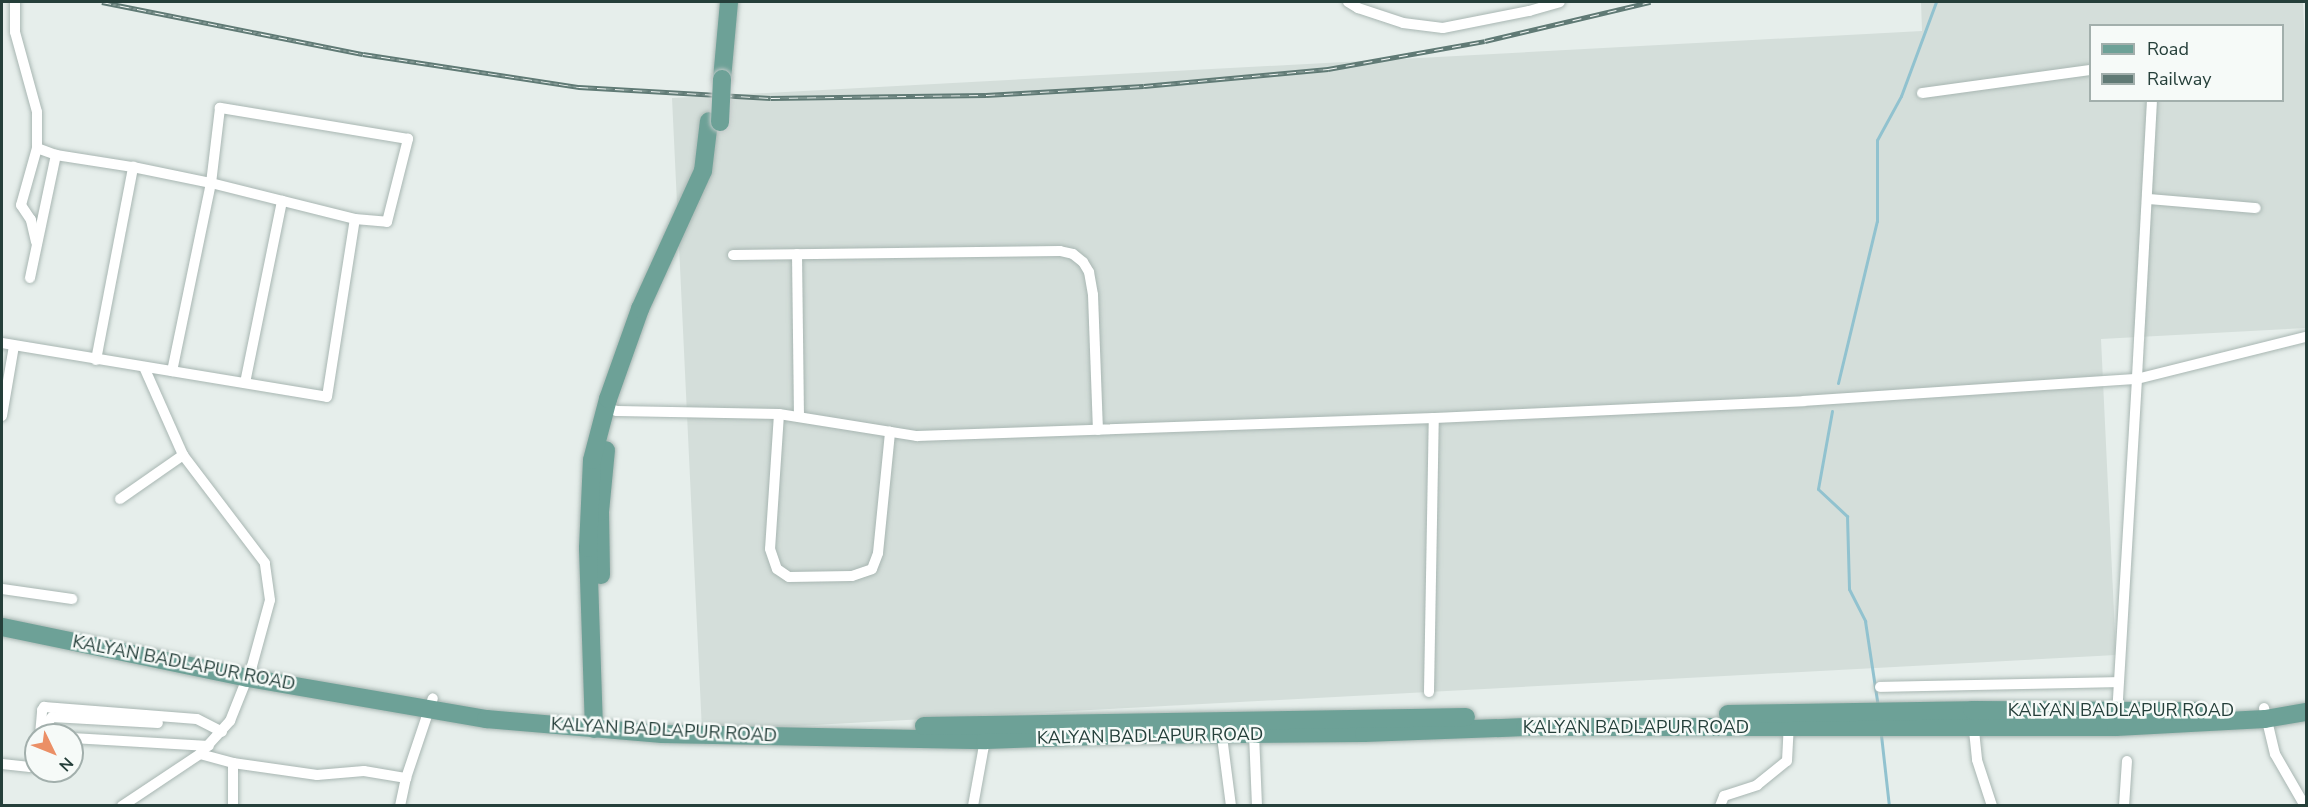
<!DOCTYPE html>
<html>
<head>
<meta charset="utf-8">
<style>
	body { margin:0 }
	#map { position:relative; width:2308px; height:807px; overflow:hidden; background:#e6eeeb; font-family:"Nunito Sans",sans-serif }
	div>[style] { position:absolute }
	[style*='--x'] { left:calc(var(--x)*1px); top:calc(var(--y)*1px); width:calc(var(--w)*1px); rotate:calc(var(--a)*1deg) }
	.built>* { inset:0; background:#d4deda }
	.stream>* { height:3px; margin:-1.5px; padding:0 1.5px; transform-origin:1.5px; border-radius:1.5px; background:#91c2cf }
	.roads { filter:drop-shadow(0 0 2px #a8b6b2) drop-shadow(0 0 2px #a8b6b2) }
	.street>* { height:10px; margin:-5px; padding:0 5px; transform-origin:5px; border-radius:5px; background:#fff }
	.primary>* { height:18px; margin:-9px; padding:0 9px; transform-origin:9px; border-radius:9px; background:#6da197 }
	.rail>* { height:5px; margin-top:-2.5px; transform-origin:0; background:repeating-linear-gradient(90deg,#f6faf8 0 9px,#607a75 0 18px); box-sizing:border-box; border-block:2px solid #607a75 }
	.bridges { filter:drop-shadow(0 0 2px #c2c9c8) drop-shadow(0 0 2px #c2c9c8) }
	.primary-bridge>* { height:18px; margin:-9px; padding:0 9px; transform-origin:9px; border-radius:9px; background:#6da197 }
	span { translate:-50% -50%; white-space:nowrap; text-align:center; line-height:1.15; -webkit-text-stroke:5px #f6faf8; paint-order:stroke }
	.street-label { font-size:18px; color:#253f3a }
	.frame { position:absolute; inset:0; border:3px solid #253f3a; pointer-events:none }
	.legend { position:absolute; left:2089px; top:24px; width:195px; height:78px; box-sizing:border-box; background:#f6faf8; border:2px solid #a2afac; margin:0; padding:8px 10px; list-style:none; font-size:18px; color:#253f3a }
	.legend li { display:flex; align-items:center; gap:12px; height:30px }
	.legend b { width:30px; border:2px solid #a2afac }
	.north { position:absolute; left:24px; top:723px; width:60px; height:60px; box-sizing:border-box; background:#f6faf8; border:2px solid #a2afac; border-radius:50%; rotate:133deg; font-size:16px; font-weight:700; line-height:24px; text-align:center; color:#253f3a }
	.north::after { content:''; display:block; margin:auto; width:21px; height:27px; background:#eb8f66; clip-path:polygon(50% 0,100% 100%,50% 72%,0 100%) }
</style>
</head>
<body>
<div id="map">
	<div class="built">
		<div style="clip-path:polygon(evenodd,1921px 2px,2303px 2px,2306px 71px,2306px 328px,2101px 339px,2116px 655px,702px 731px,672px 98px,1922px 31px,1921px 2px,2090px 26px,2282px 26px,2282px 100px,2090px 100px,2090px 26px)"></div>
	</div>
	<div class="stream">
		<div style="--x:1838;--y:383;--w:167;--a:-76.5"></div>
		<div style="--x:1877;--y:221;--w:81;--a:-90"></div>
		<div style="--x:1877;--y:140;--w:50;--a:-61.4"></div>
		<div style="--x:1901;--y:96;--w:100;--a:-69.6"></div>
		<div style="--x:1832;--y:411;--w:79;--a:100.2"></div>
		<div style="--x:1818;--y:489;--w:40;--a:43"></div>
		<div style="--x:1847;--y:516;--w:73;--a:88.4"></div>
		<div style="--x:1849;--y:589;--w:36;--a:63"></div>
		<div style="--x:1865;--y:621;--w:87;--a:81.4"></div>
		<div style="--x:1881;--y:735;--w:71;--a:83.6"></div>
	</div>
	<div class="roads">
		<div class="street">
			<div style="--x:15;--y:2;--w:30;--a:90"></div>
			<div style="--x:15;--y:32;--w:83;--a:74.6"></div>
			<div style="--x:37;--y:112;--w:36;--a:90"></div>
			<div style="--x:37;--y:148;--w:20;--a:20"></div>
			<div style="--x:56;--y:155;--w:78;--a:8.9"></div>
			<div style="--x:133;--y:167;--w:80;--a:11.6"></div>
			<div style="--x:211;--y:183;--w:148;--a:14"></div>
			<div style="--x:355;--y:219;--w:32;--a:5"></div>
			<div style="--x:387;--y:222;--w:86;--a:-75.8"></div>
			<div style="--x:408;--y:139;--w:191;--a:-170.6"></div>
			<div style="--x:220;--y:108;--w:76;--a:96.8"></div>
			<div style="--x:211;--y:183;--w:192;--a:101.7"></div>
			<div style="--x:1348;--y:2;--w:12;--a:31"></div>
			<div style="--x:1358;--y:8;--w:47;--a:18.4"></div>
			<div style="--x:1403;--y:23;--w:40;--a:7.1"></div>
			<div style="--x:1443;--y:28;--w:88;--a:-11.2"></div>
			<div style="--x:1529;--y:11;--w:32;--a:-16"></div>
			<div style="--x:1922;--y:93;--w:170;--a:-7.8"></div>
			<div style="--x:2152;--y:100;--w:279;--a:93.1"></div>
			<div style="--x:2137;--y:379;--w:174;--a:-14"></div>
			<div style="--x:2148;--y:199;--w:108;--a:4.8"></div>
			<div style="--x:36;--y:242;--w:23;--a:-103"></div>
			<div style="--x:31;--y:220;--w:18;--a:-124"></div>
			<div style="--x:21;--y:205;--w:59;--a:-74.3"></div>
			<div style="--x:797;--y:254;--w:163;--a:89.3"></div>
			<div style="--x:733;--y:255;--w:327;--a:-0.7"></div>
			<div style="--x:1060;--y:251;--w:13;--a:13"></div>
			<div style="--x:1073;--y:254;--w:13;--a:39"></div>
			<div style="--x:1083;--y:262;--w:12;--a:59"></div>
			<div style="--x:1089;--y:272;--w:23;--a:80"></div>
			<div style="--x:1093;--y:295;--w:135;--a:87.9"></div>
			<div style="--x:30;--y:278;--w:126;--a:-78.1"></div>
			<div style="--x:2;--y:343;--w:329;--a:9.4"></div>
			<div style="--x:327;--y:397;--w:180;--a:-81.1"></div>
			<div style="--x:96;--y:360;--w:197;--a:-79.1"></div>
			<div style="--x:245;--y:383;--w:186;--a:-78.5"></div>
			<div style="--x:606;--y:408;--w:11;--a:15"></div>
			<div style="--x:617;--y:411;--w:162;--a:1.1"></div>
			<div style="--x:779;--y:414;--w:140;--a:9.1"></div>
			<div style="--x:917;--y:436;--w:517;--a:-1.99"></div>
			<div style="--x:1434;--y:418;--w:370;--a:-2.6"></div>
			<div style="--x:1804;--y:401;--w:334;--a:-3.8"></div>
			<div style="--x:2137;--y:379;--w:337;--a:93.4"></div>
			<div style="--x:779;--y:414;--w:135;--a:93.8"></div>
			<div style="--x:770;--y:549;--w:21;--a:71"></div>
			<div style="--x:777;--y:569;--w:14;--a:34"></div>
			<div style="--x:789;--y:577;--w:63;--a:-0.9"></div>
			<div style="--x:852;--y:576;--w:21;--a:-19"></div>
			<div style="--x:872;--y:569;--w:17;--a:-69"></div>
			<div style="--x:878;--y:553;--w:122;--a:-84.3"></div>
			<div style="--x:2;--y:416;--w:71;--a:-80.3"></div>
			<div style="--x:120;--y:499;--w:77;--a:-34.9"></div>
			<div style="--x:2;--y:589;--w:71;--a:8.1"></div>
			<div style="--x:1880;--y:687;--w:238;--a:-1.2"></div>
			<div style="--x:1429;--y:692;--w:274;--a:-89"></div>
			<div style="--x:2264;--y:708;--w:47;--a:76.6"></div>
			<div style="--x:2275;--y:754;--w:60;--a:60"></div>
			<div style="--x:1973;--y:721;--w:39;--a:84"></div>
			<div style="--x:1977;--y:760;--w:48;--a:71.9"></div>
			<div style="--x:1221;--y:729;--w:78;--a:82.6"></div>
			<div style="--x:1254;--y:734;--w:72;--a:87.6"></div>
			<div style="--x:40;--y:735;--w:25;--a:-85"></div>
			<div style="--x:42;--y:710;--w:4;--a:-56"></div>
			<div style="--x:44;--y:707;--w:153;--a:4.5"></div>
			<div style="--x:197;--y:719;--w:28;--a:27"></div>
			<div style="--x:49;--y:735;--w:13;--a:-94"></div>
			<div style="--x:48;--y:722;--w:6;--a:-51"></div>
			<div style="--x:52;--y:717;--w:106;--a:3.2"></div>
			<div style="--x:72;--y:738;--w:137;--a:3.3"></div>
			<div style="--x:200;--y:754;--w:34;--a:15"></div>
			<div style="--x:233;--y:763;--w:85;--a:8.1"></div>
			<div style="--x:317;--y:775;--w:47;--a:-4.9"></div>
			<div style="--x:364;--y:771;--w:43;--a:9.5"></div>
			<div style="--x:2;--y:764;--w:28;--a:6"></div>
			<div style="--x:30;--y:767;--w:7;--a:-27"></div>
			<div style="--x:122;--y:806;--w:94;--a:-33.7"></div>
			<div style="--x:200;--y:754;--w:45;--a:-47.7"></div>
			<div style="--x:230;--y:721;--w:59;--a:-68.2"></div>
			<div style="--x:252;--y:666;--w:68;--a:-74.7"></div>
			<div style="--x:270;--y:600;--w:37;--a:-98"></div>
			<div style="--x:265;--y:563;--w:136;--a:-127.2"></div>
			<div style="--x:183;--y:455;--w:96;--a:-113.9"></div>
			<div style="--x:233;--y:806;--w:43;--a:-90"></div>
			<div style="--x:400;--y:806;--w:29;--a:-78"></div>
			<div style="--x:406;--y:778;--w:84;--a:-71.4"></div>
			<div style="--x:973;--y:806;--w:67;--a:-79.7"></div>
			<div style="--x:1720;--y:806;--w:11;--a:-68"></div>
			<div style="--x:1724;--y:796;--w:35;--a:-18"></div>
			<div style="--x:1757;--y:785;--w:38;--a:-39"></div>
			<div style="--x:1787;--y:761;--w:38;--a:-87"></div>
			<div style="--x:2124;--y:806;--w:45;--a:-86.2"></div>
		</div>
		<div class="primary">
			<div style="--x:722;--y:79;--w:77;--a:-84.8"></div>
			<div style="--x:601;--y:575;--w:63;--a:-90.9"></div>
			<div style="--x:600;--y:512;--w:62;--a:-84.5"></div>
			<div style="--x:2;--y:627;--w:251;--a:11.7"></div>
			<div style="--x:248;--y:678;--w:242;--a:9.8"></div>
			<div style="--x:486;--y:719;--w:177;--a:4.9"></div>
			<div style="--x:662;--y:734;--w:323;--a:1.1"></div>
			<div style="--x:985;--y:740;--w:138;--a:-2.1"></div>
			<div style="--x:1123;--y:735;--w:241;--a:-0.5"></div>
			<div style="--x:1364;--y:733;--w:161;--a:-2.1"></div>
			<div style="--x:1525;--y:727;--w:591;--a:0"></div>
			<div style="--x:2116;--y:727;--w:149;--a:-3.1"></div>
			<div style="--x:2265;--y:719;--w:42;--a:-9.7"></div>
			<div style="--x:1728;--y:714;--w:244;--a:-0.9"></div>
			<div style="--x:1972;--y:710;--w:226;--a:0.3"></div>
			<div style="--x:924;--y:726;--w:542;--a:-0.95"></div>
			<div style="--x:594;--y:729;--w:181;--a:-91.9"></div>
			<div style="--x:588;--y:548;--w:88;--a:-87.4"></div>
			<div style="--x:592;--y:460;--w:63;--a:-75.3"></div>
			<div style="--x:608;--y:399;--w:96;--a:-70.4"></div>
			<div style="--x:640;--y:309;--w:152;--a:-65.5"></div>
			<div style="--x:703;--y:171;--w:50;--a:-83.2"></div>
		</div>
	</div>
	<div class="rail">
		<div style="--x:102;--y:2;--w:266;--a:11.3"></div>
		<div style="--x:363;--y:54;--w:219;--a:8.7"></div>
		<div style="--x:579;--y:87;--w:192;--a:3.3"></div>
		<div style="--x:771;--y:98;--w:215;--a:-0.8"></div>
		<div style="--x:986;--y:95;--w:158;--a:-3.3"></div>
		<div style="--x:1144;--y:86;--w:185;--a:-5.3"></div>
		<div style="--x:1328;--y:69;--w:159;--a:-10.1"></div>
		<div style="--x:1485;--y:41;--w:170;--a:-13.3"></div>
	</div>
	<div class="bridges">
		<div class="primary-bridge">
			<div style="--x:720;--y:122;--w:43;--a:-87.3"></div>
		</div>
	</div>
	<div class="street-label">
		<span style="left:184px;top:663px;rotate:11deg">KALYAN BADLAPUR ROAD</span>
		<span style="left:2121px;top:710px">KALYAN BADLAPUR ROAD</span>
		<span style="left:1636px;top:727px">KALYAN BADLAPUR ROAD</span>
		<span style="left:664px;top:730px;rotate:3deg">KALYAN BADLAPUR ROAD</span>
		<span style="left:1150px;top:736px;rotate:-1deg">KALYAN BADLAPUR ROAD</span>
	</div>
	<div class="frame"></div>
	<ul class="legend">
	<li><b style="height:8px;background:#6da197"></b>Road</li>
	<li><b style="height:8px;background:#607a75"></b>Railway</li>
	</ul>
	<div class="north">N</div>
</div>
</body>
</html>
